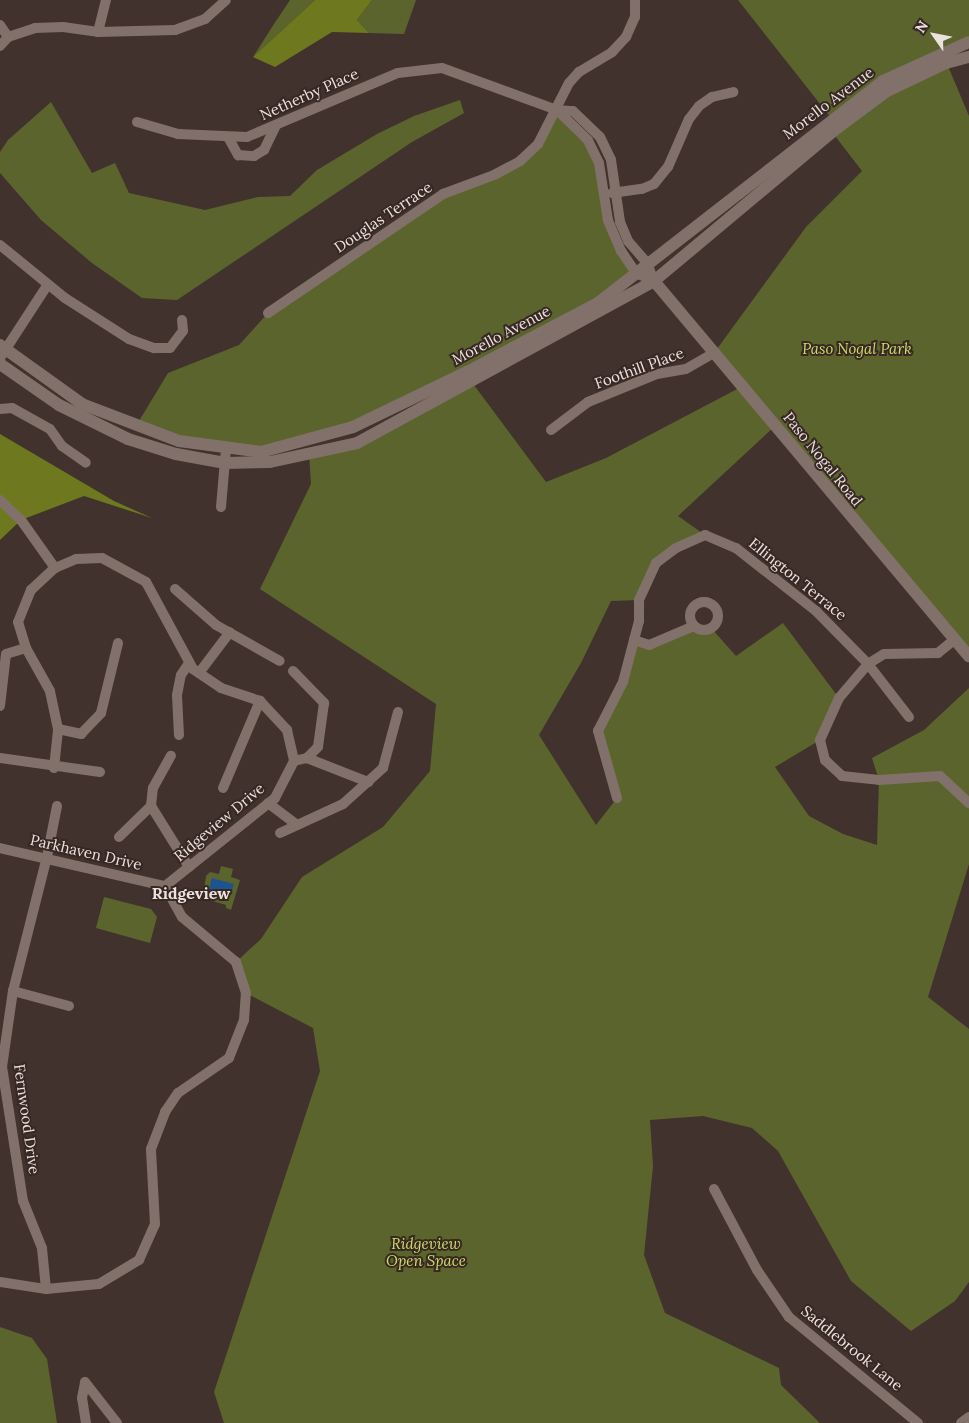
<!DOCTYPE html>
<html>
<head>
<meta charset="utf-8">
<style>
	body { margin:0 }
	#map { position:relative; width:969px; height:1423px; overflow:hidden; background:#41322d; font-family:Lora,serif }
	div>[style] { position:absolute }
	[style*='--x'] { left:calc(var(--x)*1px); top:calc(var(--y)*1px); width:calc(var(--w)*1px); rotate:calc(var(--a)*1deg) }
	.green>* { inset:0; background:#5c642d }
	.forest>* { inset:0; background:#6e781e }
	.water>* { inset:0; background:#1b548e }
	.minor>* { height:10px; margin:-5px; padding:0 5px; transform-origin:5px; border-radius:5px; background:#82706a }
	.minor>.ring { margin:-5px; padding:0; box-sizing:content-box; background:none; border:10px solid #82706a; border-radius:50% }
	.tertiary>* { height:12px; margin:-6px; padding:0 6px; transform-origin:6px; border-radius:6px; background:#82706a }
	span { translate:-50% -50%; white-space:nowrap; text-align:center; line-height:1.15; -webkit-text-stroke:4px #372823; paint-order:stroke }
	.street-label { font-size:15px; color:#ebe1de }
	.park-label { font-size:15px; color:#cddd69; font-style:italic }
	.neighbourhood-label { font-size:16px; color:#ebe1de; font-weight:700 }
	.north { position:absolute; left:909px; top:10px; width:50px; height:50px; -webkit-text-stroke:4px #372823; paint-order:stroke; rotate:303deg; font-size:14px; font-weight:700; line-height:20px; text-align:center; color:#ebe1de }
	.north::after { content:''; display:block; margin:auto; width:18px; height:22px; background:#ebe1de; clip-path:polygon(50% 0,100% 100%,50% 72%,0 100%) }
</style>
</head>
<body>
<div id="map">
	<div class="green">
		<div style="clip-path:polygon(290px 0,315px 0,253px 57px,274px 24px)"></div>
		<div style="clip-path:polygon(372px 0,416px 0,404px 34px,369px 33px,357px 20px)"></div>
		<div style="clip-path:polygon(738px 0,969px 0,969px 42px,832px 119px)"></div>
		<div style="clip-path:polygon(948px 66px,969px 116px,969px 656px,775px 426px,678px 516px,705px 535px,656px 563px,639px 600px,611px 601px,581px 663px,539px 735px,596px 825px,617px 798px,598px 731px,623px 682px,634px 640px,649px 645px,694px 626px,699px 630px,712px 629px,736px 656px,783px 623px,839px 698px,820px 740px,775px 767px,809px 816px,843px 834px,877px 845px,879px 780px,872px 758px,924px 730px,969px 688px,969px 864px,928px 997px,969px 1029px,969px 1282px,955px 1301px,911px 1331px,851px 1281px,778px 1151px,752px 1128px,703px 1116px,650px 1120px,653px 1166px,644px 1255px,665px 1313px,779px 1368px,781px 1385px,820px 1423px,224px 1423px,214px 1392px,320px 1071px,313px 1028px,246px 993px,236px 962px,261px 939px,302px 877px,383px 827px,430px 771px,436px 704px,260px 589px,311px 484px,309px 453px,357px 443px,471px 381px,546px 482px,606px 458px,741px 387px,714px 353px,806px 227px,862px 171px,832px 132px,887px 91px)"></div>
		<div style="clip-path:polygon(460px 100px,464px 113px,412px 142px,177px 300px,142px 298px,92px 263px,41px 220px,0 173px,0 152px,8px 140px,51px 102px,92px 173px,115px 163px,129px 193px,205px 210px,258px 197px,290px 196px,317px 170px,377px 134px,414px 116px)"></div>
		<div style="clip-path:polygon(557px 110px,588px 140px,599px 163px,608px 221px,636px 273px,598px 303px,353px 427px,261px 452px,136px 426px,168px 373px,239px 345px,268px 313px,443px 194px,520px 161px)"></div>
		<div style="clip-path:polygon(221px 866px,233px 869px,231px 877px,240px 880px,231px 910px,226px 908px,226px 905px,203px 898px,206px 876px,210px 872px,219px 874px)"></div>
		<div style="clip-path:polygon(104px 897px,151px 909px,157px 917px,150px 943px,96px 928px)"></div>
		<div style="clip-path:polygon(0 1327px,32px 1338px,47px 1359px,57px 1423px,0 1423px)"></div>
	</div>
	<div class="forest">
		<div style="clip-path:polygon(315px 0,372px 0,357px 20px,369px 33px,332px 32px,275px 67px,253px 57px)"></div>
		<div style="clip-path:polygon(0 434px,114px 501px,152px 518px,84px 496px,21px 520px,0 540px)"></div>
	</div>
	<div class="water">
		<div style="clip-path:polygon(212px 878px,234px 884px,230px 896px,209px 890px)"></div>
	</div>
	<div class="minor">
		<div style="--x:0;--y:25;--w:14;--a:56"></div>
		<div style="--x:98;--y:32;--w:33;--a:-76"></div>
		<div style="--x:0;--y:46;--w:12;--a:-48"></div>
		<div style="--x:8;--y:37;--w:28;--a:-18"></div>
		<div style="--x:35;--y:28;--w:28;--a:-2"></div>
		<div style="--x:63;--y:27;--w:35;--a:8"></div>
		<div style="--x:98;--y:32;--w:77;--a:-1.5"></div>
		<div style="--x:175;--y:30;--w:32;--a:-20"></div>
		<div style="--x:205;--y:19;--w:28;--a:-42"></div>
		<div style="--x:557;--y:110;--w:16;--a:4"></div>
		<div style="--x:573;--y:111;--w:37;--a:44"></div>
		<div style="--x:600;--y:137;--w:25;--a:64"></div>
		<div style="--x:611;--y:160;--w:63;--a:81.7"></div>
		<div style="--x:620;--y:222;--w:21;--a:67"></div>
		<div style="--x:628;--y:241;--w:29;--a:49"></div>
		<div style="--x:647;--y:263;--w:19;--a:69"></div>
		<div style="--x:654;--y:281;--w:20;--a:-156"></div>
		<div style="--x:636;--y:273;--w:27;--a:-124"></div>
		<div style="--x:621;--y:251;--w:34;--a:-113"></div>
		<div style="--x:608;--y:220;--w:58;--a:-99"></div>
		<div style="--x:599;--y:163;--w:25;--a:-116"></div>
		<div style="--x:588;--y:140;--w:43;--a:-135.9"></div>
		<div style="--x:137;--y:122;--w:43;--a:16.3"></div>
		<div style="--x:178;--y:134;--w:69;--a:2.5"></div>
		<div style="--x:247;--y:137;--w:164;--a:-23"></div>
		<div style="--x:398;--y:73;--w:44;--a:-6.5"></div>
		<div style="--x:442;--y:68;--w:122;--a:20.1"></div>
		<div style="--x:228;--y:137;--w:21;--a:61"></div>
		<div style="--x:238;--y:155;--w:16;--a:4"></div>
		<div style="--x:254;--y:156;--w:12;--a:-31"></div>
		<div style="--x:264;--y:150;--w:25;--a:-64"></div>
		<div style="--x:612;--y:193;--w:30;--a:-8"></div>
		<div style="--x:642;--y:189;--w:13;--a:-23"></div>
		<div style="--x:654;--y:184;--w:22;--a:-51"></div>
		<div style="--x:668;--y:167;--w:52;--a:-66.4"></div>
		<div style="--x:689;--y:119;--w:16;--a:-52"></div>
		<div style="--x:699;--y:106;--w:16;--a:-35"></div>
		<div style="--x:712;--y:97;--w:22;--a:-13"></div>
		<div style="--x:0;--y:245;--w:84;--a:39.2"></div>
		<div style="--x:65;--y:298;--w:76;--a:32.6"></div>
		<div style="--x:129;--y:339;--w:27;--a:20"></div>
		<div style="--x:154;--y:348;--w:16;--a:0"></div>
		<div style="--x:170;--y:348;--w:21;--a:-53"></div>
		<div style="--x:183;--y:331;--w:11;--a:-95"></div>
		<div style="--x:268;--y:313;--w:212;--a:-34.2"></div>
		<div style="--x:443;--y:194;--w:54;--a:-20.4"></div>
		<div style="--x:494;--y:175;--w:30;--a:-28"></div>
		<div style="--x:520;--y:161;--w:25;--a:-43"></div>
		<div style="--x:538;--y:144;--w:68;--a:-63.1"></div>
		<div style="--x:569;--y:83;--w:15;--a:-48"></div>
		<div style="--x:579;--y:72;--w:39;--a:-31"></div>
		<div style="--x:612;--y:52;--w:21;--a:-47"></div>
		<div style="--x:626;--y:37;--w:22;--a:-66"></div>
		<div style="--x:635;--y:17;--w:17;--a:-90"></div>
		<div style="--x:0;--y:358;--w:88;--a:-57"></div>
		<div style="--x:0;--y:409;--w:12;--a:-5"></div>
		<div style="--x:12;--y:408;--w:43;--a:28.9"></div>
		<div style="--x:50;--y:429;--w:21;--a:55"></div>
		<div style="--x:62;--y:446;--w:29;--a:35"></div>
		<div style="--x:551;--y:430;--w:46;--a:-37.1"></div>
		<div style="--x:588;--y:402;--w:74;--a:-22.1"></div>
		<div style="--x:657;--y:374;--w:29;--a:-10"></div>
		<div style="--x:686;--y:369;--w:32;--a:-30"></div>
		<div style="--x:0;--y:500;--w:29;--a:44"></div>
		<div style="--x:21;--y:520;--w:59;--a:54.7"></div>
		<div style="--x:55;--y:568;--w:23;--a:-23"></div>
		<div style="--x:76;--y:559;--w:26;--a:-2"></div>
		<div style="--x:102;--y:558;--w:50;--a:28.6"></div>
		<div style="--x:146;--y:582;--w:99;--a:61.6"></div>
		<div style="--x:193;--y:669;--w:34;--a:34"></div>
		<div style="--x:221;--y:688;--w:41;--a:18.4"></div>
		<div style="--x:260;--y:701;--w:40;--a:47"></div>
		<div style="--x:287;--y:730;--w:32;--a:77"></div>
		<div style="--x:294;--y:761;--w:42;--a:117.2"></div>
		<div style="--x:275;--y:798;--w:141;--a:141.3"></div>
		<div style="--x:221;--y:507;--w:58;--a:-85.1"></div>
		<div style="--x:175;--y:589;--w:55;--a:41.3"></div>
		<div style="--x:216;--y:625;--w:73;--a:29.4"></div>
		<div class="ring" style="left:690px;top:602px;width:18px;height:18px"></div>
		<div style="--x:634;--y:640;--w:16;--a:18"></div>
		<div style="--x:649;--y:645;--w:49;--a:-22.9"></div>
		<div style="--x:954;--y:640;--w:21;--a:141"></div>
		<div style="--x:938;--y:653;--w:54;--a:178.9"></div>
		<div style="--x:884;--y:654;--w:19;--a:148"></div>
		<div style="--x:868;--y:664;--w:45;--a:130.5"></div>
		<div style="--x:839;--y:698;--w:46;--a:114.3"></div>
		<div style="--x:820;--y:740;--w:21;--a:76"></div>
		<div style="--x:825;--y:760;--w:23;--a:43"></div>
		<div style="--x:842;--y:776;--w:37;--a:6"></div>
		<div style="--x:879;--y:780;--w:61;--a:-3.8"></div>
		<div style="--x:940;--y:776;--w:40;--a:43"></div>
		<div style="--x:293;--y:671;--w:45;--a:45.9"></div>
		<div style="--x:324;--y:703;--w:44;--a:97.8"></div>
		<div style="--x:318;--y:747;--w:16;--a:135"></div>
		<div style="--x:307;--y:758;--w:13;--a:167"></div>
		<div style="--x:199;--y:673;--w:51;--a:-52.9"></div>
		<div style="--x:0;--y:706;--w:52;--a:-83.4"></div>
		<div style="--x:6;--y:654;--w:21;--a:-17"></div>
		<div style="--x:58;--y:729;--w:24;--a:12"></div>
		<div style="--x:81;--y:734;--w:29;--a:-46"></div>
		<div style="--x:101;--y:713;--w:72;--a:-76.3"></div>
		<div style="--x:179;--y:735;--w:40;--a:-92.9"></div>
		<div style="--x:177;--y:695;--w:20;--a:-79"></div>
		<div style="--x:181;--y:675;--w:14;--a:-56"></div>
		<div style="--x:0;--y:758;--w:101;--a:8"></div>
		<div style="--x:307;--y:758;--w:66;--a:21.5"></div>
		<div style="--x:54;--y:768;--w:39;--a:-84"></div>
		<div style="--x:58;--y:729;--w:39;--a:-102"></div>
		<div style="--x:50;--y:691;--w:49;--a:-119.2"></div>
		<div style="--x:26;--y:648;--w:27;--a:-107"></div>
		<div style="--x:18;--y:622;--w:35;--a:-68"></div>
		<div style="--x:31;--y:590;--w:33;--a:-43"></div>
		<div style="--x:223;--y:788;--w:95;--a:-67"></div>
		<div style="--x:617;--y:798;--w:70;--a:-105.8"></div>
		<div style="--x:598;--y:731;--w:55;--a:-63"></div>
		<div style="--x:623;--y:682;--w:63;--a:-75.3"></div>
		<div style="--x:639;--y:621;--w:21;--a:-90"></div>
		<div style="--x:639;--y:600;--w:41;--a:-65.3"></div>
		<div style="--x:656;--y:563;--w:25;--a:-37"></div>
		<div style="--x:676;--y:548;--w:32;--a:-24"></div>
		<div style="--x:705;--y:535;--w:34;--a:23"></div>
		<div style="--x:736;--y:548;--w:102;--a:38.2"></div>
		<div style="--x:816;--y:611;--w:74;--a:45.5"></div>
		<div style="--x:868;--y:664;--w:67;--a:52.3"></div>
		<div style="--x:268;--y:803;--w:36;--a:37"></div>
		<div style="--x:151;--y:806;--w:72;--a:58.1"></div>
		<div style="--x:280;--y:833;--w:69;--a:-24.7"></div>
		<div style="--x:343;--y:804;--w:54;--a:-42"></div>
		<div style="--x:383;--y:768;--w:58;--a:-75"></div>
		<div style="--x:119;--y:837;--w:45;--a:-44.1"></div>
		<div style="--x:151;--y:806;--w:18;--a:-84"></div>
		<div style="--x:153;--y:788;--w:37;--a:-61"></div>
		<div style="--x:0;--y:848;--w:169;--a:13"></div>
		<div style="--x:13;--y:991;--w:58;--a:15"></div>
		<div style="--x:714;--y:1189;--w:92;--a:62"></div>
		<div style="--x:757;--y:1270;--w:57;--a:55.8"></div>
		<div style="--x:789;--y:1317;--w:167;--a:39.4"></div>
		<div style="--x:0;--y:1282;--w:47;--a:8.7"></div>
		<div style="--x:46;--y:1289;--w:53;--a:-5.4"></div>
		<div style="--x:99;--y:1284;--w:47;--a:-31"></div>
		<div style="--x:139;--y:1260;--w:39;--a:-66"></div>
		<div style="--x:155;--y:1224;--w:75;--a:-93.1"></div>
		<div style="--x:151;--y:1149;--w:40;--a:-69"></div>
		<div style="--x:165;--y:1112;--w:23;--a:-56"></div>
		<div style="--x:178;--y:1093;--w:62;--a:-34.5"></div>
		<div style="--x:229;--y:1058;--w:41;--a:-68.5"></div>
		<div style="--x:244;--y:1020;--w:27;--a:-86"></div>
		<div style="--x:246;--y:993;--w:33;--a:-108"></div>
		<div style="--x:236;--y:962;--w:70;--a:-140.2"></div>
		<div style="--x:182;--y:917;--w:35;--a:-119"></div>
		<div style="--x:46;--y:1289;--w:41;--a:-95.6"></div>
		<div style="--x:42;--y:1248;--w:51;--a:-112"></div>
		<div style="--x:23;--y:1201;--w:136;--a:-98.9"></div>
		<div style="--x:2;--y:1067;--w:77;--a:-81.8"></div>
		<div style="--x:13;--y:991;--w:138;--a:-75.8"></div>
		<div style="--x:47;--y:857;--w:52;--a:-78.9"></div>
		<div style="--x:86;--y:1423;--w:25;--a:-99"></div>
		<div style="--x:82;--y:1398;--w:16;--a:-79"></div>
		<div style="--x:85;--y:1382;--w:52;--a:52"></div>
		<div style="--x:961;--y:1423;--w:10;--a:-37"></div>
	</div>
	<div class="tertiary">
		<div style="--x:654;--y:281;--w:490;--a:50"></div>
		<div style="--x:0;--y:345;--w:101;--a:35.7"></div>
		<div style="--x:82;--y:404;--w:104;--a:20.9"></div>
		<div style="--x:179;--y:441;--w:83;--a:7.6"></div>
		<div style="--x:261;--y:452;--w:95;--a:-15.2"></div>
		<div style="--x:353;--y:427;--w:127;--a:-25.8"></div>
		<div style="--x:467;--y:372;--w:148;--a:-27.8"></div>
		<div style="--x:598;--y:303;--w:361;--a:-37.9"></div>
		<div style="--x:883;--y:81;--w:94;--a:-24.4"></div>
		<div style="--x:0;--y:364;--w:72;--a:34.8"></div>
		<div style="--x:59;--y:405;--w:77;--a:26.2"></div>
		<div style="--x:128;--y:439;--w:50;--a:17.4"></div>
		<div style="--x:176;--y:454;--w:50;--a:10.4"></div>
		<div style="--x:225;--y:463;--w:45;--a:-1.3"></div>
		<div style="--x:270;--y:462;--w:89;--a:-12.3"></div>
		<div style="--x:357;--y:443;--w:338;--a:-28.6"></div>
		<div style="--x:654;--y:281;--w:232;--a:-39.9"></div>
		<div style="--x:832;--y:132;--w:69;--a:-36.7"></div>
		<div style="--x:887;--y:91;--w:65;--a:-25.4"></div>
		<div style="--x:946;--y:63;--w:24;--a:-15"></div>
	</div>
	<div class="street-label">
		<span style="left:309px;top:94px;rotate:-24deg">Netherby Place</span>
		<span style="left:828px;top:103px;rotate:-37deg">Morello Avenue</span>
		<span style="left:383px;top:217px;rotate:-34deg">Douglas Terrace</span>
		<span style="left:501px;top:335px;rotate:-28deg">Morello Avenue</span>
		<span style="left:639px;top:368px;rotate:-20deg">Foothill Place</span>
		<span style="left:823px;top:459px;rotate:51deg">Paso Nogal Road</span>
		<span style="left:798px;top:579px;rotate:39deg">Ellington Terrace</span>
		<span style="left:219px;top:822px;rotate:-40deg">Ridgeview Drive</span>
		<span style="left:86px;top:852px;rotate:13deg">Parkhaven Drive</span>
		<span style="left:27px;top:1119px;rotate:82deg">Fernwood Drive</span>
		<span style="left:852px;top:1348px;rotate:39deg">Saddlebrook Lane</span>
	</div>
	<div class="park-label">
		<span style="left:857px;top:349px">Paso Nogal Park</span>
		<span style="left:426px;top:1252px">Ridgeview<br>Open Space</span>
	</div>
	<div class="neighbourhood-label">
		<span style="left:191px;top:893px">Ridgeview</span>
	</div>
	<div class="north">N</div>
</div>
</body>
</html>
